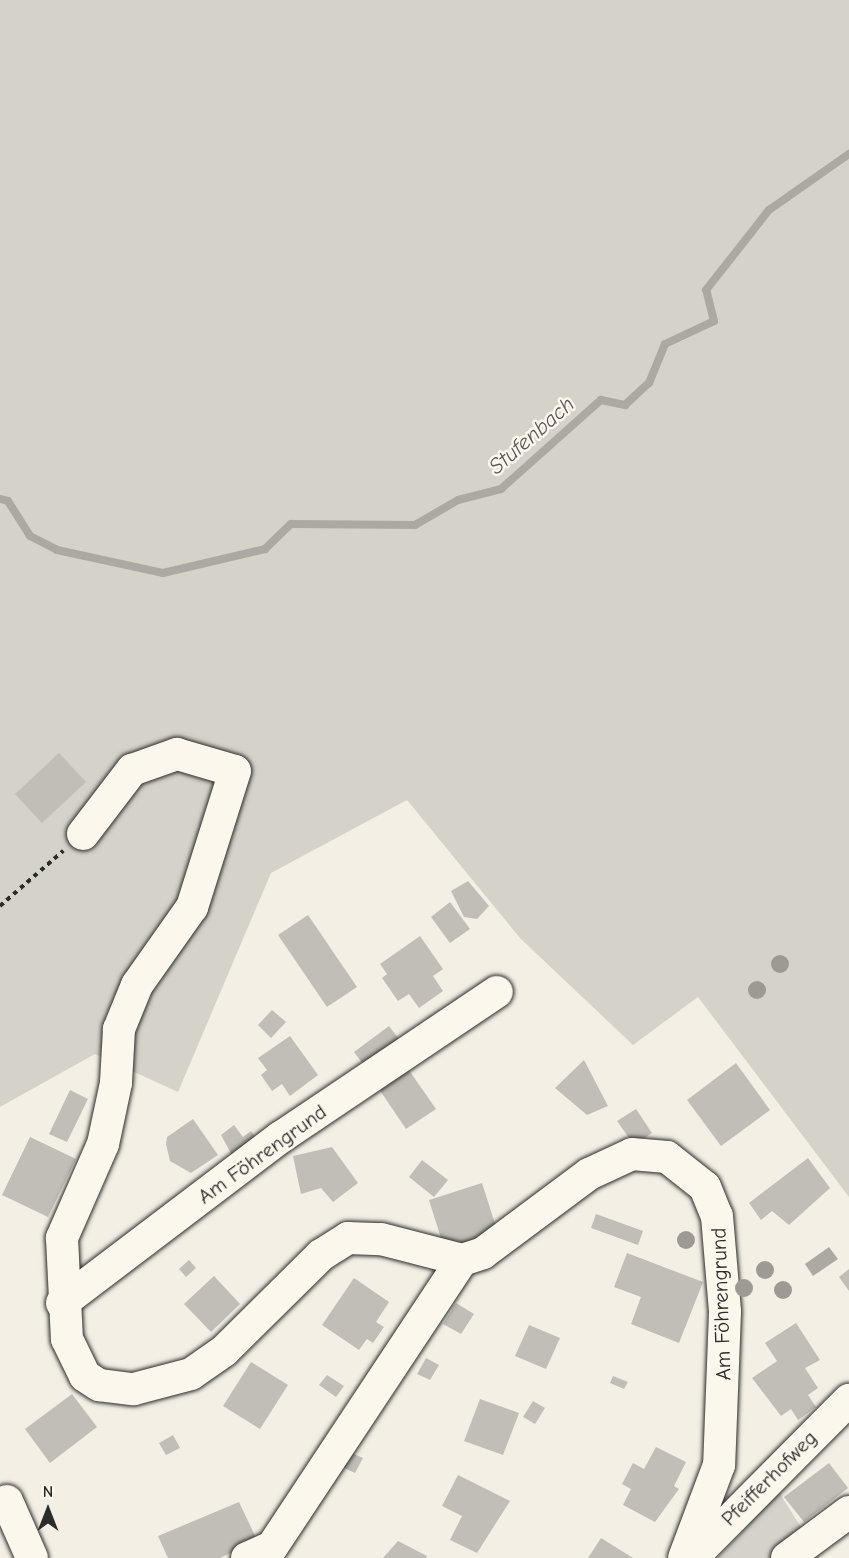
<!DOCTYPE html>
<html>
<head>
<meta charset="utf-8">
<style>
	body { margin:0 }
	#map { position:relative; width:849px; height:1558px; overflow:hidden; background:#f3efe4; font-family:"Comic Neue",sans-serif }
	div>[style] { position:absolute }
	[style*='--x'] { left:calc(var(--x)*1px); top:calc(var(--y)*1px); width:calc(var(--w)*1px); rotate:calc(var(--a)*1deg) }
	.green>* { inset:0; background:#d5d2c9 }
	.water>* { inset:0; background:#aca9a2 }
	.stream>* { height:8px; margin:-4px; padding:0 4px; transform-origin:4px; border-radius:4px; background:#aca9a2 }
	.building>* { inset:0; background:#c0beb6 }
	.path>* { height:4px; margin-top:-2px; transform-origin:0; background:repeating-linear-gradient(90deg,#2b2b2b 0 4.5px,transparent 0 9px) }
	.roads { filter:drop-shadow(0 0 2px #2b2b2b) drop-shadow(0 0 2px #2b2b2b) }
	.minor>* { height:32px; margin:-16px; padding:0 16px; transform-origin:16px; border-radius:16px; background:#fbf7ec }
	.trees>* { width:18px; height:18px; margin:-9px; border-radius:50%; background:#9d9a94 }
	span { translate:-50% -50%; white-space:nowrap; text-align:center; line-height:1.15; -webkit-text-stroke:5px #fbf7ec; paint-order:stroke }
	.street-label { font-size:21px; color:#2b2b2b }
	.water-label { font-size:22px; color:#585755; font-style:italic }
	.north { position:absolute; left:18px; top:1480px; width:60px; height:60px; -webkit-text-stroke:4px #fbf7ec; paint-order:stroke; rotate:0deg; font-size:16px; font-weight:700; line-height:24px; text-align:center; color:#2b2b2b }
	.north::after { content:''; display:block; margin:auto; width:21px; height:27px; background:#2b2b2b; clip-path:polygon(50% 0,100% 100%,50% 72%,0 100%) }
</style>
</head>
<body>
<div id="map">
	<div class="green">
		<div style="clip-path:polygon(0 0,849px 0,849px 1197px,698px 997px,633px 1045px,520px 938px,407px 800px,271px 873px,178px 1092px,95px 1054px,0 1107px)"></div>
		<div style="clip-path:polygon(779px 1492px,820px 1558px,718px 1558px)"></div>
	</div>
	<div class="water">
		<div style="clip-path:polygon(829px 1247px,838px 1259px,813px 1276px,805px 1264px)"></div>
	</div>
	<div class="stream">
		<div style="--x:0;--y:499;--w:8;--a:14"></div>
		<div style="--x:8;--y:501;--w:41;--a:57.8"></div>
		<div style="--x:30;--y:536;--w:30;--a:27"></div>
		<div style="--x:57;--y:550;--w:108;--a:12.2"></div>
		<div style="--x:163;--y:573;--w:105;--a:-13.2"></div>
		<div style="--x:265;--y:549;--w:36;--a:-44"></div>
		<div style="--x:291;--y:524;--w:124;--a:0.5"></div>
		<div style="--x:415;--y:525;--w:50;--a:-30.2"></div>
		<div style="--x:458;--y:500;--w:44;--a:-14.3"></div>
		<div style="--x:501;--y:489;--w:134;--a:-41.7"></div>
		<div style="--x:601;--y:400;--w:25;--a:12"></div>
		<div style="--x:625;--y:405;--w:33;--a:-43"></div>
		<div style="--x:649;--y:383;--w:42;--a:-67.7"></div>
		<div style="--x:665;--y:344;--w:54;--a:-25.1"></div>
		<div style="--x:714;--y:321;--w:32;--a:-104"></div>
		<div style="--x:706;--y:290;--w:102;--a:-51.8"></div>
		<div style="--x:769;--y:210;--w:98;--a:-35"></div>
	</div>
	<div class="building">
		<div style="clip-path:polygon(59px 753px,86px 782px,42px 823px,15px 794px)"></div>
		<div style="clip-path:polygon(468px 881px,489px 906px,477px 919px,464px 917px,451px 891px)"></div>
		<div style="clip-path:polygon(450px 902px,470px 929px,450px 943px,431px 917px)"></div>
		<div style="clip-path:polygon(308px 915px,357px 987px,327px 1007px,278px 935px)"></div>
		<div style="clip-path:polygon(420px 936px,443px 969px,433px 976px,443px 991px,419px 1008px,409px 994px,398px 1001px,382px 978px,387px 974px,380px 964px)"></div>
		<div style="clip-path:polygon(272px 1010px,286px 1022px,271px 1038px,258px 1025px)"></div>
		<div style="clip-path:polygon(389px 1026px,405px 1047px,370px 1073px,354px 1052px)"></div>
		<div style="clip-path:polygon(290px 1036px,318px 1075px,290px 1096px,282px 1084px,272px 1091px,261px 1075px,267px 1070px,258px 1058px)"></div>
		<div style="clip-path:polygon(584px 1060px,608px 1106px,587px 1115px,555px 1088px)"></div>
		<div style="clip-path:polygon(736px 1063px,770px 1110px,721px 1146px,687px 1100px)"></div>
		<div style="clip-path:polygon(406px 1066px,436px 1109px,406px 1129px,377px 1086px)"></div>
		<div style="clip-path:polygon(70px 1090px,88px 1099px,67px 1142px,49px 1134px)"></div>
		<div style="clip-path:polygon(636px 1109px,652px 1133px,634px 1145px,617px 1121px)"></div>
		<div style="clip-path:polygon(193px 1119px,218px 1155px,191px 1173px,170px 1161px,166px 1144px,167px 1137px)"></div>
		<div style="clip-path:polygon(234px 1125px,243px 1137px,251px 1131px,263px 1148px,238px 1166px,221px 1135px)"></div>
		<div style="clip-path:polygon(30px 1137px,76px 1159px,48px 1217px,2px 1195px)"></div>
		<div style="clip-path:polygon(332px 1147px,358px 1183px,333px 1202px,321px 1188px,301px 1194px,293px 1156px)"></div>
		<div style="clip-path:polygon(808px 1158px,830px 1188px,789px 1225px,772px 1211px,761px 1220px,749px 1203px)"></div>
		<div style="clip-path:polygon(422px 1160px,448px 1180px,434px 1197px,409px 1177px)"></div>
		<div style="clip-path:polygon(482px 1183px,498px 1233px,445px 1251px,429px 1200px)"></div>
		<div style="clip-path:polygon(596px 1214px,643px 1231px,638px 1245px,591px 1228px)"></div>
		<div style="clip-path:polygon(627px 1253px,703px 1282px,679px 1343px,631px 1324px,641px 1297px,614px 1287px)"></div>
		<div style="clip-path:polygon(189px 1260px,196px 1268px,186px 1277px,179px 1269px)"></div>
		<div style="clip-path:polygon(849px 1269px,849px 1291px,839px 1277px)"></div>
		<div style="clip-path:polygon(214px 1276px,240px 1304px,211px 1332px,184px 1304px)"></div>
		<div style="clip-path:polygon(354px 1278px,389px 1302px,376px 1322px,384px 1327px,373px 1343px,367px 1339px,359px 1350px,322px 1325px)"></div>
		<div style="clip-path:polygon(456px 1303px,474px 1314px,461px 1334px,443px 1324px)"></div>
		<div style="clip-path:polygon(796px 1323px,820px 1360px,805px 1368px,818px 1388px,808px 1395px,816px 1407px,798px 1420px,791px 1409px,781px 1416px,752px 1378px,777px 1361px,765px 1343px)"></div>
		<div style="clip-path:polygon(529px 1325px,560px 1338px,546px 1369px,515px 1356px)"></div>
		<div style="clip-path:polygon(426px 1358px,439px 1365px,430px 1380px,417px 1374px)"></div>
		<div style="clip-path:polygon(251px 1362px,288px 1385px,260px 1429px,223px 1406px)"></div>
		<div style="clip-path:polygon(327px 1375px,344px 1386px,336px 1397px,319px 1385px)"></div>
		<div style="clip-path:polygon(613px 1376px,628px 1382px,624px 1389px,610px 1383px)"></div>
		<div style="clip-path:polygon(72px 1394px,97px 1427px,50px 1463px,25px 1429px)"></div>
		<div style="clip-path:polygon(480px 1399px,519px 1413px,503px 1455px,464px 1441px)"></div>
		<div style="clip-path:polygon(533px 1401px,545px 1408px,535px 1424px,523px 1417px)"></div>
		<div style="clip-path:polygon(173px 1435px,180px 1448px,166px 1455px,159px 1443px)"></div>
		<div style="clip-path:polygon(656px 1447px,686px 1462px,674px 1486px,679px 1489px,655px 1522px,623px 1505px,631px 1489px,622px 1484px,633px 1463px,644px 1469px)"></div>
		<div style="clip-path:polygon(347px 1451px,363px 1458px,355px 1473px,340px 1466px)"></div>
		<div style="clip-path:polygon(829px 1463px,848px 1488px,804px 1522px,784px 1497px)"></div>
		<div style="clip-path:polygon(458px 1475px,510px 1501px,477px 1553px,450px 1540px,462px 1516px,442px 1506px)"></div>
		<div style="clip-path:polygon(239px 1502px,257px 1540px,220px 1558px,168px 1558px,158px 1536px)"></div>
		<div style="clip-path:polygon(601px 1538px,633px 1558px,588px 1558px)"></div>
		<div style="clip-path:polygon(398px 1541px,427px 1556px,426px 1558px,383px 1558px)"></div>
	</div>
	<div class="path">
		<div style="--x:0;--y:906;--w:84;--a:-41.1"></div>
	</div>
	<div class="roads">
		<div class="minor">
			<div style="--x:83;--y:834;--w:81;--a:-52.6"></div>
			<div style="--x:132;--y:770;--w:48;--a:-19.6"></div>
			<div style="--x:177;--y:754;--w:60;--a:16.3"></div>
			<div style="--x:235;--y:771;--w:143;--a:107.5"></div>
			<div style="--x:192;--y:907;--w:95;--a:125.2"></div>
			<div style="--x:137;--y:985;--w:48;--a:112.2"></div>
			<div style="--x:119;--y:1029;--w:54;--a:93.2"></div>
			<div style="--x:116;--y:1083;--w:62;--a:102"></div>
			<div style="--x:103;--y:1144;--w:103;--a:113.6"></div>
			<div style="--x:62;--y:1238;--w:101;--a:87.2"></div>
			<div style="--x:67;--y:1339;--w:41;--a:64.1"></div>
			<div style="--x:85;--y:1376;--w:17;--a:33"></div>
			<div style="--x:99;--y:1385;--w:35;--a:7"></div>
			<div style="--x:134;--y:1389;--w:59;--a:-14.7"></div>
			<div style="--x:191;--y:1374;--w:40;--a:-34.9"></div>
			<div style="--x:224;--y:1351;--w:136;--a:-44.7"></div>
			<div style="--x:321;--y:1255;--w:32;--a:-32"></div>
			<div style="--x:348;--y:1238;--w:33;--a:2"></div>
			<div style="--x:381;--y:1239;--w:84;--a:14.5"></div>
			<div style="--x:462;--y:1260;--w:22;--a:-18"></div>
			<div style="--x:483;--y:1253;--w:132;--a:-36.7"></div>
			<div style="--x:589;--y:1174;--w:47;--a:-24.9"></div>
			<div style="--x:632;--y:1154;--w:35;--a:5"></div>
			<div style="--x:667;--y:1157;--w:48;--a:38.3"></div>
			<div style="--x:705;--y:1187;--w:31;--a:68"></div>
			<div style="--x:717;--y:1216;--w:96;--a:85.2"></div>
			<div style="--x:725;--y:1312;--w:153;--a:92.2"></div>
			<div style="--x:719;--y:1465;--w:99;--a:110.6"></div>
			<div style="--x:62;--y:1303;--w:275;--a:-37.2"></div>
			<div style="--x:281;--y:1137;--w:260;--a:-33.9"></div>
			<div style="--x:7;--y:1501;--w:62;--a:66.3"></div>
			<div style="--x:247;--y:1558;--w:27;--a:-24"></div>
			<div style="--x:272;--y:1547;--w:344;--a:-56.5"></div>
			<div style="--x:692;--y:1558;--w:223;--a:-45.2"></div>
			<div style="--x:787;--y:1558;--w:77;--a:-36.6"></div>
		</div>
	</div>
	<div class="trees">
		<div style="left:780px;top:964px"></div>
		<div style="left:757px;top:990px"></div>
		<div style="left:686px;top:1240px"></div>
		<div style="left:765px;top:1270px"></div>
		<div style="left:744px;top:1288px"></div>
		<div style="left:783px;top:1290px"></div>
	</div>
	<div class="street-label">
		<span style="left:262px;top:1154px;rotate:-36deg">Am Föhrengrund</span>
		<span style="left:721px;top:1304px;rotate:-92deg">Am Föhrengrund</span>
		<span style="left:769px;top:1478px;rotate:-45deg">Pfeifferhofweg</span>
	</div>
	<div class="water-label">
		<span style="left:532px;top:436px;rotate:-41deg">Stufenbach</span>
	</div>
	<div class="north">N</div>
</div>
</body>
</html>
